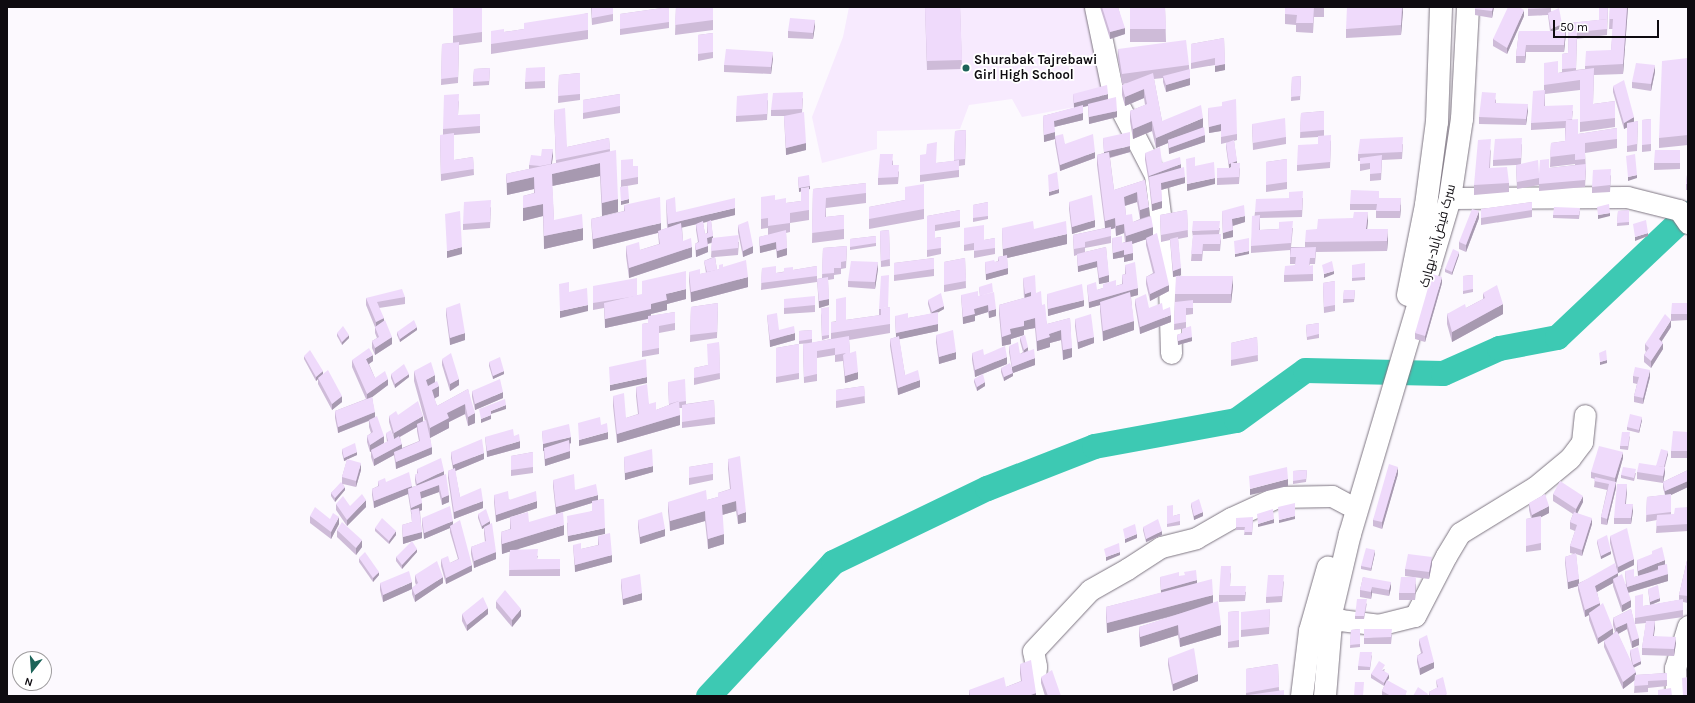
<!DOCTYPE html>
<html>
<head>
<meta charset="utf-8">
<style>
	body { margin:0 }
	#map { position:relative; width:1695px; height:703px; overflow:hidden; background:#fcf9fe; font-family:Karla,Cairo,sans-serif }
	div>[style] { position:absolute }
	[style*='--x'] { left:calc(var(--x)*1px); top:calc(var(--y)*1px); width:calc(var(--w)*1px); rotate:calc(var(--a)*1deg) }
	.built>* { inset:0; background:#f7eafe }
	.river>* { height:25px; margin:-12.5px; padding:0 12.5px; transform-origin:12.5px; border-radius:12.5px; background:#3dc9b3 }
	.roads { filter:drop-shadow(0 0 1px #7e7682) drop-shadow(0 0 1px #7e7682) }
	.minor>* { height:21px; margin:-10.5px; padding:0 10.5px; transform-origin:10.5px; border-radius:10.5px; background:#fff }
	.major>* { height:22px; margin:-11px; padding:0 11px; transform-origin:11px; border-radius:11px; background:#fff }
	.wall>* { inset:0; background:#cebbd8 }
	.shaded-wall>* { inset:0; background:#a799b0 }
	.building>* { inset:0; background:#efdafb }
	.dots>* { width:11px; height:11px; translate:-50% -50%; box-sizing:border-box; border:2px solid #fff; border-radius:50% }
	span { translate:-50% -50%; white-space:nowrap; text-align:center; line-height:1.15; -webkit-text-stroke:3.5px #fff; paint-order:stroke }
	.poi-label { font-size:13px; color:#0e0b10; font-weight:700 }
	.left { translate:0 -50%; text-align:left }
	.street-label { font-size:13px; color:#0e0b10 }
	.frame { position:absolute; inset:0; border:8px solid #0e0b10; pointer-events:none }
	.north { position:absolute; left:12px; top:651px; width:40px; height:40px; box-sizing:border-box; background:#fff; border:1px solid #9f9d9f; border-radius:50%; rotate:197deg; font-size:11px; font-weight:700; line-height:16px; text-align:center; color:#0e0b10 }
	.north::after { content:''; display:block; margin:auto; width:14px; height:18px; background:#1b6358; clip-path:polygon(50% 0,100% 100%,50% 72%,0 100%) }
	.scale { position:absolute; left:1553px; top:20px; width:106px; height:18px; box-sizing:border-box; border:2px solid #0e0b10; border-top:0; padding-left:5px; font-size:12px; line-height:14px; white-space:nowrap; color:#0e0b10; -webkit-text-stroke:3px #fff; paint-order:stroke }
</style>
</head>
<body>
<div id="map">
	<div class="built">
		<div style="clip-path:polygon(849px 7px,1091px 7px,1106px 101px,1022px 117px,1012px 99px,969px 105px,960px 129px,877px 131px,877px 149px,822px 163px,812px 117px,843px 37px)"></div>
	</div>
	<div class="river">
		<div style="--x:708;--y:696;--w:183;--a:-47"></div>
		<div style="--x:833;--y:562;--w:171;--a:-25.7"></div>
		<div style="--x:987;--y:488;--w:115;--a:-21.4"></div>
		<div style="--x:1094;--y:446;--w:144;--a:-10.4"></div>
		<div style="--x:1236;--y:420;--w:85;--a:-35.9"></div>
		<div style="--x:1305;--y:370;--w:138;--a:1.2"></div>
		<div style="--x:1443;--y:373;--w:61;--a:-24.1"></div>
		<div style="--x:1499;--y:348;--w:59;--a:-10.7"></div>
		<div style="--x:1557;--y:337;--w:180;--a:-43.4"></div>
	</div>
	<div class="roads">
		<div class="minor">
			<div style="--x:1095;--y:7;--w:89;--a:78.3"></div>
			<div style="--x:1113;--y:94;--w:91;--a:62.6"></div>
			<div style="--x:1155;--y:175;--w:111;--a:82.7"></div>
			<div style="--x:1169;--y:285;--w:68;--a:88.3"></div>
			<div style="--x:1450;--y:198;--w:177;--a:-0.3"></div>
			<div style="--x:1627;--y:197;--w:54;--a:14"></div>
			<div style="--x:1679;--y:210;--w:16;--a:55"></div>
			<div style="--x:1316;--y:629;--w:26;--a:-21"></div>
			<div style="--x:1340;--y:620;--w:38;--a:7"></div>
			<div style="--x:1378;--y:625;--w:38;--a:-14"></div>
			<div style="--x:1415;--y:616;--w:68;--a:-62.7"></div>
			<div style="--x:1446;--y:556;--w:27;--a:-59"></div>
			<div style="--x:1460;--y:533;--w:88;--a:-31.5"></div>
			<div style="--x:1535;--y:487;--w:45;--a:-39.6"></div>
			<div style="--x:1570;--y:458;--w:20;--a:-53"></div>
			<div style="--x:1582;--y:442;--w:27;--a:-84"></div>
			<div style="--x:1041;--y:696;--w:17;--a:-111"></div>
			<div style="--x:1035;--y:680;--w:14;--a:-86"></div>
			<div style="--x:1036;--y:666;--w:15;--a:-101"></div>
			<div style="--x:1033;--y:651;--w:83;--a:-46.9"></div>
			<div style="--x:1090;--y:590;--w:43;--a:-29.6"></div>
			<div style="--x:1127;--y:569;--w:40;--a:-32.9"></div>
			<div style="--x:1161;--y:547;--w:36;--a:-14"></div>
			<div style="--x:1196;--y:538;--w:40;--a:-29.7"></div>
			<div style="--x:1231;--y:518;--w:51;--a:-24.5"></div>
			<div style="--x:1277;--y:497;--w:55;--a:-1"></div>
			<div style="--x:1332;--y:496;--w:17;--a:28"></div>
			<div style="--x:1676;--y:696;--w:28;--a:-92"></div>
			<div style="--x:1675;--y:668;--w:44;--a:-72.8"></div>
		</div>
		<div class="major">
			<div style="--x:1408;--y:295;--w:92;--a:-78.7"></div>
			<div style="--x:1426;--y:205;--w:84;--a:-82.5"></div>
			<div style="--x:1437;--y:122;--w:115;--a:-88"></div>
			<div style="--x:1302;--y:696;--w:65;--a:-83"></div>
			<div style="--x:1310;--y:631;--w:66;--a:-74.1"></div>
			<div style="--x:1325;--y:696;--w:86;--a:-85.3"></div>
			<div style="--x:1332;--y:610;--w:78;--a:-76.7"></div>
			<div style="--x:1350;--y:534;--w:351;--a:-73.4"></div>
			<div style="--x:1450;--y:198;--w:80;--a:-81.4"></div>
			<div style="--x:1462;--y:119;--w:112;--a:-86.9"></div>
		</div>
	</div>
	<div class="wall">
		<div style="clip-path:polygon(453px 7px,482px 7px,482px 42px,459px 45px,458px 83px,441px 85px,442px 44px,453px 43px)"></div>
		<div style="clip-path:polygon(591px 7px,613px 7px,613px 21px,592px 25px)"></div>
		<div style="clip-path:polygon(669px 7px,669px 28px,620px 35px,620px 14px)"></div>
		<div style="clip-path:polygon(676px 7px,713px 7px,713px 30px,675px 35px)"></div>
		<div style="clip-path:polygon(925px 7px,960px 7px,962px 69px,927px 70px)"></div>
		<div style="clip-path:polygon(1100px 7px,1118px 7px,1125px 34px,1110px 39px)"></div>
		<div style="clip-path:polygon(1130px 7px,1165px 7px,1166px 42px,1130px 42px)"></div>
		<div style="clip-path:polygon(1285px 7px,1324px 7px,1324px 17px,1314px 17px,1313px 33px,1296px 32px,1296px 25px,1285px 24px)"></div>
		<div style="clip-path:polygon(1403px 7px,1401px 35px,1346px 38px,1346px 29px)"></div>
		<div style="clip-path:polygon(1475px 7px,1494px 7px,1492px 18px,1475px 15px)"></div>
		<div style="clip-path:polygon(evenodd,1528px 7px,1551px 7px,1551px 11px,1562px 25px,1566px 32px,1564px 52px,1526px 52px,1525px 63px,1516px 63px,1516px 56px,1519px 31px,1550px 31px,1548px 15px,1528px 16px,1528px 7px,1559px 29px,1559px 31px,1554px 31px,1557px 30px,1559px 29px)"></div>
		<div style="clip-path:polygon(1608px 7px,1607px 35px,1577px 39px,1576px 70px,1585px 69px,1585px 66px,1611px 50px,1613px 29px,1609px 29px,1610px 7px,1628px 7px,1623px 74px,1594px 75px,1593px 104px,1615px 101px,1615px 127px,1580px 132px,1580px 90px,1545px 94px,1545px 106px,1573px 111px,1572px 119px,1578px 134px,1617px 128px,1617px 148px,1585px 153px,1586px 171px,1585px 187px,1539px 191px,1539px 185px,1517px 189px,1516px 165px,1493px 166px,1493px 160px,1522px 144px,1521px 164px,1539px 174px,1549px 168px,1575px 165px,1575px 164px,1550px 167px,1551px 143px,1565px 141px,1565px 128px,1531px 130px,1531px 123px,1544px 90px,1544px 63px,1558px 73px,1562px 72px,1562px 54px,1568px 53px,1569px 23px,1599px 20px)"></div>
		<div style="clip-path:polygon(588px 13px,588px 39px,491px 54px,491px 31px,504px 32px,524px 29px)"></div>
		<div style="clip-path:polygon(1524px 16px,1507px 54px,1493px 46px,1493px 39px)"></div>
		<div style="clip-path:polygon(815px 26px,813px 39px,788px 38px,788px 31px)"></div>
		<div style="clip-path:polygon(713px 33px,713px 58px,698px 61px,698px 35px)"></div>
		<div style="clip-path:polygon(1224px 38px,1225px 70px,1215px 72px,1215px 65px,1191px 69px,1191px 44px)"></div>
		<div style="clip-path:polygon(1118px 49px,1189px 65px,1190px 85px,1166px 92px,1163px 82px,1163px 78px,1154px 79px,1162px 121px,1203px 128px,1205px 142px,1169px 154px,1168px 143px,1156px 148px,1152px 131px,1133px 139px,1130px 121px,1130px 111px,1145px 105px,1144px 98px,1125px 106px,1122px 95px,1122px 85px,1128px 83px,1122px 84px,1118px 58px)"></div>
		<div style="clip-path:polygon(773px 58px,771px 74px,724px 72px,724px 65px)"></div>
		<div style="clip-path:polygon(1688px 58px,1688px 145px,1659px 148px,1659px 138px)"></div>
		<div style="clip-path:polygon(490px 68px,489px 85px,473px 86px,474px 69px)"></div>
		<div style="clip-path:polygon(1655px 72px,1651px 91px,1632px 88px,1632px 82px)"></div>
		<div style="clip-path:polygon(580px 73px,580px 100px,558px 103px,559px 75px)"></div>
		<div style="clip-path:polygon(545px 74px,545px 88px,525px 89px,525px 82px)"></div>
		<div style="clip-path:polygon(1301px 76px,1300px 100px,1291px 101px,1292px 77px)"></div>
		<div style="clip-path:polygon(1613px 86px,1634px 122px,1638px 121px,1637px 151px,1627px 152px,1627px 127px,1624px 129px,1613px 92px)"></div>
		<div style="clip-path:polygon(620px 94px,620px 113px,583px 119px,583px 100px)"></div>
		<div style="clip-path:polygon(1073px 94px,1108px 99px,1117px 117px,1089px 124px,1088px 106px,1083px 107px,1083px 120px,1054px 127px,1055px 139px,1044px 142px,1043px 116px,1074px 108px)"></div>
		<div style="clip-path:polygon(803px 98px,802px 113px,806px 150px,786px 155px,784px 116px,788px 116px,771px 116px,771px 110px)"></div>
		<div style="clip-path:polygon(1496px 99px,1496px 103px,1528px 110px,1526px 125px,1479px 124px,1479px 117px)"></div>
		<div style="clip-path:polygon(459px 100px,458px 115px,480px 120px,480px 133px,454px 135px,454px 160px,473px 157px,474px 175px,441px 181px,440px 135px,443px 135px,443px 129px)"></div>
		<div style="clip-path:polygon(768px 100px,767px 120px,736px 122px,736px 116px)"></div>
		<div style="clip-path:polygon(1208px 108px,1237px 134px,1237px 140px,1234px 141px,1237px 163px,1240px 169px,1239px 184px,1217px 185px,1217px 178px,1231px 168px,1231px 167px,1229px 168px,1226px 147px,1226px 143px,1229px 142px,1221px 144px,1221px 131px,1209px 133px)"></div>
		<div style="clip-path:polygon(554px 110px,567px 147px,609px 138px,610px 151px,618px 212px,602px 216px,600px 176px,552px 186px,554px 220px,583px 240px,544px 249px,543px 216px,523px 221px,523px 196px,534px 193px,534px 189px,507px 195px,506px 174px,529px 169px,529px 165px,541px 156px,553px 156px,552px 164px,556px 163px)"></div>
		<div style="clip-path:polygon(1324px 111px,1324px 136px,1331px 141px,1330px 168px,1297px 171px,1297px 165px,1318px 144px,1318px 137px,1300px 138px,1301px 113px)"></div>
		<div style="clip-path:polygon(1651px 119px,1651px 151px,1642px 152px,1642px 120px)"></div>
		<div style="clip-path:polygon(1252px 124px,1286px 137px,1286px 144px,1253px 150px)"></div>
		<div style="clip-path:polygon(966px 130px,965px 165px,959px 166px,959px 177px,920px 182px,920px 155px,936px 163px,954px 161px,955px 131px)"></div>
		<div style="clip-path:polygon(1055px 136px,1065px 144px,1095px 158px,1060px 171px,1055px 143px)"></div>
		<div style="clip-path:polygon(evenodd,1103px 138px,1130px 152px,1110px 158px,1114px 190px,1145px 180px,1149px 216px,1153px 235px,1169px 291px,1150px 301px,1146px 284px,1146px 277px,1153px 273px,1146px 245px,1146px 239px,1132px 244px,1133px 260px,1124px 262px,1124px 257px,1113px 259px,1112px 238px,1122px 243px,1125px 242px,1124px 233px,1116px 236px,1115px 228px,1111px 229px,1111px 243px,1085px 248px,1085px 252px,1106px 247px,1109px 282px,1099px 284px,1097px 267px,1078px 272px,1077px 255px,1074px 256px,1073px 235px,1105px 228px,1097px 165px,1097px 155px,1104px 153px,1103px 138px,1137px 202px,1140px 219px,1133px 222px,1126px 215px,1125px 206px,1137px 202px)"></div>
		<div style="clip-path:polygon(1403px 144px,1402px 159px,1382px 160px,1381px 180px,1370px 181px,1370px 169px,1360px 171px,1360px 161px,1358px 161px,1358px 154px)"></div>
		<div style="clip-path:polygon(1491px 149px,1490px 168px,1509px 183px,1509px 192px,1474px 195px,1474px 185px)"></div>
		<div style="clip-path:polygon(1680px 150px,1680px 169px,1654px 170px,1654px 163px)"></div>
		<div style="clip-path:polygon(1145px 153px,1162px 163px,1181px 168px,1185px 183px,1161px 190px,1162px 208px,1152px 211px,1149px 183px,1145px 160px)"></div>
		<div style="clip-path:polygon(1287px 159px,1287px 189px,1266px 192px,1266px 162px)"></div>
		<div style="clip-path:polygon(621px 160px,633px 166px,638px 166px,638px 184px,621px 187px)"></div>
		<div style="clip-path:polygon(893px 160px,893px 165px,899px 172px,898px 184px,878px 185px,878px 178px)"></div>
		<div style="clip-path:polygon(1688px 166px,1688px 190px,1686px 190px,1686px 184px)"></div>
		<div style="clip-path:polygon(1611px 175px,1610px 192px,1592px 193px,1592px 187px)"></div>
		<div style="clip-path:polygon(798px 177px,810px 189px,809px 189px,809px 220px,790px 223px,790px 232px,786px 233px,787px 255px,777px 258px,776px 249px,760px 253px,759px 237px,768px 235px,768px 228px,761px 229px,761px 197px,775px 200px,786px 203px,801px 201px,801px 191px,799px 192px)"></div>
		<div style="clip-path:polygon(866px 183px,866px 203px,826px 208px,826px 217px,844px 215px,844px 239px,812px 243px,813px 189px)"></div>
		<div style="clip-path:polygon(924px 184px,924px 219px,869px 229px,869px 207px,905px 200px)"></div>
		<div style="clip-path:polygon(1289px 198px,1303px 198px,1302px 217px,1260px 218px,1260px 230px,1293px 228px,1291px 247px,1305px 247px,1305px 242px,1317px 229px,1368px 221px,1367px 229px,1388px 238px,1387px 251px,1316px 252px,1315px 264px,1310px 264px,1309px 266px,1313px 272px,1313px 281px,1284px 282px,1284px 275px,1295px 265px,1295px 264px,1290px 264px,1290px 250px,1251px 253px,1251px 246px,1255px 212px)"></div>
		<div style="clip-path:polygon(1379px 198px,1401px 205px,1400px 218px,1376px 218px,1376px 210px,1350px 210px,1350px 204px)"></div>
		<div style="clip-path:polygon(evenodd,666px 200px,676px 212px,735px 215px,711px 221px,713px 238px,739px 242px,738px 255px,715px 257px,717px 270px,719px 269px,719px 265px,723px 267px,748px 287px,691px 302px,689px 281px,689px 272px,700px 274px,706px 273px,704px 261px,713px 257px,711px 257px,712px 243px,708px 244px,708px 252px,696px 257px,695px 244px,698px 242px,696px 230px,696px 224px,682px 227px,683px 241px,692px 257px,629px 278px,626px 256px,626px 246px,640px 250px,659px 244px,658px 233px,593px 249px,591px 219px,624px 211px,624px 205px,661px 230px,667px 228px,666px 200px,707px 222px,707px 233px,705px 234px,703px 223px,707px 222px)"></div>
		<div style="clip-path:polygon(988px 202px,988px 219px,973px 222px,973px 205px)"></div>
		<div style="clip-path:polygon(1069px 202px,1095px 227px,1072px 234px,1069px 209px)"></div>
		<div style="clip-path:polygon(1532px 202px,1532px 217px,1481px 225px,1481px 209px)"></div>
		<div style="clip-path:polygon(491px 207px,490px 228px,463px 230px,463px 224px)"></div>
		<div style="clip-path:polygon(960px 210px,960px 227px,935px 231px,935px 238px,941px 237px,941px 254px,927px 257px,927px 216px)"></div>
		<div style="clip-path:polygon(1187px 210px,1188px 237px,1178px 239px,1181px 275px,1173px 277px,1170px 240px,1161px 242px,1160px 215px)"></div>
		<div style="clip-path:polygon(1629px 210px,1629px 225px,1617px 226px,1618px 211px)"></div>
		<div style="clip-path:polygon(1222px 211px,1245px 222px,1233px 226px,1233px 237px,1223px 239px)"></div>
		<div style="clip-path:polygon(1580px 211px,1579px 219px,1553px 218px,1553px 215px)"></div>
		<div style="clip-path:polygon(1479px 218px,1466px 252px,1459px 249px,1459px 242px)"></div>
		<div style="clip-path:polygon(738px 225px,753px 253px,743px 257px,738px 232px)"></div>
		<div style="clip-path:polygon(964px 228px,984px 240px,995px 238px,995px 254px,974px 258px,974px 250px,964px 251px)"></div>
		<div style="clip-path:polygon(1002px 228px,1034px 229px,1067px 244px,1007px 258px,1008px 274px,986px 280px,985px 262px,995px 262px,998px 261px,998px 257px,1003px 256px)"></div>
		<div style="clip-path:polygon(1220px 228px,1219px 234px,1221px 241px,1220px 251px,1203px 251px,1202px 261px,1191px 261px,1193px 237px,1192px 231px)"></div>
		<div style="clip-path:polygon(889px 230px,890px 266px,881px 267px,880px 231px)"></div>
		<div style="clip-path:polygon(876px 236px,876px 246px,850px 250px,850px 239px)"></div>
		<div style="clip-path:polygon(847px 246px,846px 268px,841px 269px,841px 274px,834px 275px,834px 279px,828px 280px,829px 305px,819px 308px,817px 279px,822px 278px,823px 248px)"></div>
		<div style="clip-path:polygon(1459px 255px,1452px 275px,1445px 272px,1445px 269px)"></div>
		<div style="clip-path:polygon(934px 258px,934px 276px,894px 281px,894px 263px)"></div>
		<div style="clip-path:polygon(965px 258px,966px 288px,944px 292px,944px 262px)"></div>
		<div style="clip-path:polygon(1365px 263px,1365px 280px,1352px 281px,1352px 278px)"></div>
		<div style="clip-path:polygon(1125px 265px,1138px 295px,1131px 297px,1134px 330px,1103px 341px,1100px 311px,1100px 305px,1089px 308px,1087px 285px,1097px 290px,1103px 288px,1103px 284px,1116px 286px,1122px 284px,1122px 275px,1125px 274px)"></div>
		<div style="clip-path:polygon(817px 266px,817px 282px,761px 290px,762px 268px,776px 273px,793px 270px)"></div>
		<div style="clip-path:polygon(878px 269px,875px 289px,848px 287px,848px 281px)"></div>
		<div style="clip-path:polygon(1473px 275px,1473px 292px,1463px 294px,1463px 276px)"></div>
		<div style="clip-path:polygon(1023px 278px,1036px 293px,1042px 305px,1047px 324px,1070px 318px,1072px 357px,1063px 360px,1061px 340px,1050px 343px,1050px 347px,1037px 351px,1035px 328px,1024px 330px,1024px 335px,1011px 339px,1011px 344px,1002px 346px,999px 314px,999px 305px,1024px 298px)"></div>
		<div style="clip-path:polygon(642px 281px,686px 299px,667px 304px,667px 310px,651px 314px,651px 316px,675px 312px,675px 330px,659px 333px,659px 354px,642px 357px,642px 324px,648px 323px,648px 319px,605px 328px,604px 308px,593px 310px,593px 286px,637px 295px,642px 295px)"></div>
		<div style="clip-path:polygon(1335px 281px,1335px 311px,1324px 313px,1323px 283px)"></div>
		<div style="clip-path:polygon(1442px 283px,1425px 342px,1415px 339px,1415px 333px)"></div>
		<div style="clip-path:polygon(1233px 286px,1231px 303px,1193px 303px,1193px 314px,1186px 315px,1186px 328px,1192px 341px,1178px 345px,1177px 335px,1182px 333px,1182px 329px,1174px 330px,1175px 294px)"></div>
		<div style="clip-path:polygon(979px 287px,996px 316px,989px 318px,988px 312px,975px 316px,975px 321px,963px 324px,961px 295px,978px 296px,980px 296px)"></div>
		<div style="clip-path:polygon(1344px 290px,1355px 290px,1354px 302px,1343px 303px)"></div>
		<div style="clip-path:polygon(1483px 293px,1503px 314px,1452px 342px,1447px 324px,1447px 314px,1466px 308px,1483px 299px)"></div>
		<div style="clip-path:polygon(1047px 294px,1084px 306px,1048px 316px)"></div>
		<div style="clip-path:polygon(405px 297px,405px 304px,379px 308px,392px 344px,375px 355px,372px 348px,372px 341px,377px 338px,375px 333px,375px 327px,366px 305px,366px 298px)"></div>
		<div style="clip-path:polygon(784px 299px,815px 303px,815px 312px,784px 314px)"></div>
		<div style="clip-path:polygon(1135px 299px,1149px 308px,1171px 322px,1140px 334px,1135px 305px)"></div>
		<div style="clip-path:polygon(928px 300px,944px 309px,938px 312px,938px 331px,899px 339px,905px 375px,920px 387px,898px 395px,890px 346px,890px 339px,896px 337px,895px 316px,908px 318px,931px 314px,928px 304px)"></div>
		<div style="clip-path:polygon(718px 303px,717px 338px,690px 342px,691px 307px)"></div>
		<div style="clip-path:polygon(1688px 303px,1688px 320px,1671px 321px,1671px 314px)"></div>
		<div style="clip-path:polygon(890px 307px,890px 333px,849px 340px,850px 353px,858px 379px,845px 383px,843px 361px,835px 362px,835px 355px,817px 358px,817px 381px,804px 383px,803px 344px,811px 343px,799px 344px,799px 331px,812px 330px,812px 343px,831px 339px,831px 322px,881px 315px,879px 315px,879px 309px)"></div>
		<div style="clip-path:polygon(446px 308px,465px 340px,450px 345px,446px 315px)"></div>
		<div style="clip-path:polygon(821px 312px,829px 335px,829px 338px,822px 340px)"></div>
		<div style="clip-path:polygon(767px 315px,779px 330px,795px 340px,770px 347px)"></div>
		<div style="clip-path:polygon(1075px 319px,1094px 343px,1078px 349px,1075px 326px)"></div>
		<div style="clip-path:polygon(1319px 323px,1319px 338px,1307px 340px,1306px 325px)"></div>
		<div style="clip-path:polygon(1671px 327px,1662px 341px,1663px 349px,1651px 368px,1644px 362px,1644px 355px,1646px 352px,1645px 350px,1645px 344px)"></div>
		<div style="clip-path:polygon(417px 330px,400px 342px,397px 335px,397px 332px)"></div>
		<div style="clip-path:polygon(337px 333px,349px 338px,342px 345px,337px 336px)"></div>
		<div style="clip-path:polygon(936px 335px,956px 359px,939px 364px,936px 342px)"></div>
		<div style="clip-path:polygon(1020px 337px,1028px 350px,1035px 365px,1013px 373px,1013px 376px,1004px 381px,1001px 372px,1001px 368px,1012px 369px,1009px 352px,1009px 346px,1020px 354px,1023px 352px,1020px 341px)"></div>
		<div style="clip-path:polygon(1257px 337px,1258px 361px,1231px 366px,1231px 343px)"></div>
		<div style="clip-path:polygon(719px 342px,720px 379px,694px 385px,694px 368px,708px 365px)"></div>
		<div style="clip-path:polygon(799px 344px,799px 379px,776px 383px,776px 348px)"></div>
		<div style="clip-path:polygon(972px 353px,984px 355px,1007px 364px,975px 377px,972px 360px)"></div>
		<div style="clip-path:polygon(304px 356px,323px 374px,342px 402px,332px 410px,318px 384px,318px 379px,316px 381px,304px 359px)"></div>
		<div style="clip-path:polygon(442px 359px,459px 385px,450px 391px,442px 365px)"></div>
		<div style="clip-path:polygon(evenodd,352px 360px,373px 361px,369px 364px,375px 378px,388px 385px,372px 397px,375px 417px,384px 443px,375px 448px,387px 442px,386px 433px,394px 439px,389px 422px,389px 416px,398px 415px,423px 421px,425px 421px,414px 381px,414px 371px,435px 382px,439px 396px,434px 398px,437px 406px,468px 389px,475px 423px,468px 426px,465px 414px,449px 422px,449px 428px,430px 438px,432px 454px,396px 469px,394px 455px,374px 466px,371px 457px,371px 451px,370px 452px,367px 442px,367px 436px,371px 433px,369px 427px,369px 421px,338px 433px,335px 418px,335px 411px,366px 399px,352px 367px,352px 360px,417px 427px,417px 431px,419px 441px,402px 448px,400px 437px,417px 427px)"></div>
		<div style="clip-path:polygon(489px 362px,504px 374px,493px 379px,489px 366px)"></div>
		<div style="clip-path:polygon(391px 374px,409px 377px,395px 388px,391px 378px)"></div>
		<div style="clip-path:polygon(1633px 376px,1650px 377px,1643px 404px,1634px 402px,1634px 396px,1637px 384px,1633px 383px)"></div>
		<div style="clip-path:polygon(974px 379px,985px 386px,977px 391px,974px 382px)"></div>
		<div style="clip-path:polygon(668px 382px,686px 401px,686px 404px,714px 400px,715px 424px,682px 428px,682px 408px,679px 408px,680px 425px,617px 443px,613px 406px,613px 396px,626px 418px,638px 414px,636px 396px,636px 387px,649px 404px,656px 410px,669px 405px)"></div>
		<div style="clip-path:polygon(864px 386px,865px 403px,836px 408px,836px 390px)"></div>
		<div style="clip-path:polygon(472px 391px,503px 398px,475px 410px,472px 397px)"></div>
		<div style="clip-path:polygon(1642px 420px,1639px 433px,1627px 430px,1627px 427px)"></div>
		<div style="clip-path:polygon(542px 431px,571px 443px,570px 444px,570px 458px,545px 466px)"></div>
		<div style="clip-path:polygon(1688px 432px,1688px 458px,1671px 458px,1671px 451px)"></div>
		<div style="clip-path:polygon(1630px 436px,1628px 450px,1620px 449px,1620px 446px)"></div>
		<div style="clip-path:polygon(485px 437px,520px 448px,487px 457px)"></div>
		<div style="clip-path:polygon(342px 449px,357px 455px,347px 459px,361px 470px,356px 487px,343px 484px,345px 490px,335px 502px,331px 496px,331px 493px,342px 483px,342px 477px,347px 460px,344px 461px,342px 453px)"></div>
		<div style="clip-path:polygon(451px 452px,484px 459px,455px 471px,460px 497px,483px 508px,454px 519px,448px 478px,448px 471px,453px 469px,451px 458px)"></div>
		<div style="clip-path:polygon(533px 452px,533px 473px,511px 476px,511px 456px)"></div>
		<div style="clip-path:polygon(1668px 454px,1665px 467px,1665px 473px,1663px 483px,1637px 479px,1637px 472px,1656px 466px)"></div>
		<div style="clip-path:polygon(624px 457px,653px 472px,625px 480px)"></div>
		<div style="clip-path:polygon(1623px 458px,1616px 483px,1616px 488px,1607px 525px,1601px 524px,1601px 517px,1607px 490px,1594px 487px,1595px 479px,1591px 478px,1591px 472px)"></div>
		<div style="clip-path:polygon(728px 459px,746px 522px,738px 524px,736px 511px,722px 515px,724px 544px,708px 549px,705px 521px,670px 531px,668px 511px,668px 502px,707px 500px,718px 497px,718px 493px,730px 489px,728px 469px)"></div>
		<div style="clip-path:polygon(713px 463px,713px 480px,689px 485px,689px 467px)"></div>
		<div style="clip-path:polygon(417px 469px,444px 475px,449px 502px,442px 505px,439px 492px,421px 498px,422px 510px,420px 511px,422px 538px,403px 544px,402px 525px,412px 522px,411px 513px,408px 494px,374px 508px,372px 495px,372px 489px,378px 486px,378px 481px,386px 482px,412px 487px,416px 486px,415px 481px,415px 475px,417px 474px)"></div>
		<div style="clip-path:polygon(1307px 470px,1306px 482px,1293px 484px,1293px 471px)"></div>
		<div style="clip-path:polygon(1688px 470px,1688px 487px,1671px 495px,1671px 515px,1674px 514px,1688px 507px,1688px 531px,1656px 533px,1657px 520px,1646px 522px,1647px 497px,1665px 495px,1663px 488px,1663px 482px)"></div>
		<div style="clip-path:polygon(1636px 473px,1634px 481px,1621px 478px,1621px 475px)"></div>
		<div style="clip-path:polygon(1398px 474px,1382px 529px,1373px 526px,1373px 520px)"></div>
		<div style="clip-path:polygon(553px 480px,598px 500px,604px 499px,568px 542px,567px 523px,592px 511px,592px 503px,556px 514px,553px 486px)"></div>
		<div style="clip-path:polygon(1627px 490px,1626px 504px,1633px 511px,1631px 524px,1614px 524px,1614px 518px)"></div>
		<div style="clip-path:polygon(1553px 494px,1583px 502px,1577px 513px,1592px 524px,1582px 556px,1576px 554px,1579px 583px,1616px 566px,1610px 543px,1610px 536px,1634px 565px,1618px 573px,1618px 576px,1626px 585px,1625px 571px,1634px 577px,1638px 576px,1637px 567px,1637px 560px,1665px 564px,1668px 581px,1628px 593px,1631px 607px,1622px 612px,1613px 586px,1613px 583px,1597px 592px,1600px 605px,1613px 634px,1615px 632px,1613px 625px,1613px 618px,1631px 609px,1639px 645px,1632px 648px,1627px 629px,1618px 634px,1632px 665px,1630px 654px,1630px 650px,1641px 664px,1633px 668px,1636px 675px,1667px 673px,1667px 686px,1648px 688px,1648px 692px,1634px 693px,1635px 680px,1623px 689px,1604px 647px,1604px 641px,1606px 639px,1598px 644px,1589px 620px,1589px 615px,1585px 617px,1578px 590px,1578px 586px,1568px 589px,1565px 563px,1565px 557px,1574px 554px,1570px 553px,1570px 546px,1575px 531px,1570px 529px,1570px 522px,1573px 514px,1553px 501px)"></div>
		<div style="clip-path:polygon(494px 495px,537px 508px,511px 517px,529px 522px,564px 535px,517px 549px,538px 556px,537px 559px,560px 566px,560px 576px,509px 576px,510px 551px,502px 554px,501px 541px,501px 532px,510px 529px,510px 517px,496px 522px,494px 502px)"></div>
		<div style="clip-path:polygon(1191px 503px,1203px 516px,1194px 520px,1191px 506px)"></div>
		<div style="clip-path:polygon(1529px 503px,1549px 513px,1541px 517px,1541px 550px,1526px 552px,1526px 519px,1531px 518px,1529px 510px)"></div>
		<div style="clip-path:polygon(336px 504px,350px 506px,366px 507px,347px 526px,336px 510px)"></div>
		<div style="clip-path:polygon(1167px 506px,1173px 516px,1180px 514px,1180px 525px,1167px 527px)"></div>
		<div style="clip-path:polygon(478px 514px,490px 524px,496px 559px,474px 568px,471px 554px,471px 547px,485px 542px,484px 533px,484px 528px,482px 529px,478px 518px)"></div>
		<div style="clip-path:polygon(310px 516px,339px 524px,331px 539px,310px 523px)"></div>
		<div style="clip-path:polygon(422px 518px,453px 524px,472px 571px,446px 584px,441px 566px,441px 559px,450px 563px,458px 559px,450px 532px,450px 528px,424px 539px,422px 525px)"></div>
		<div style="clip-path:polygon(1236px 518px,1253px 520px,1252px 535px,1244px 535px,1245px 530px,1236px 530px)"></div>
		<div style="clip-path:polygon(638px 520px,665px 536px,640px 544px,638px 527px)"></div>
		<div style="clip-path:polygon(1143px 527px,1162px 535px,1146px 542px,1143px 530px)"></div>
		<div style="clip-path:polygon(375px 528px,396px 535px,389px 544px,375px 531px)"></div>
		<div style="clip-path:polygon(337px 530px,362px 547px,356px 555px,337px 537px)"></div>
		<div style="clip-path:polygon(598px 536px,612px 562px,575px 572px,573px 545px,581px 549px,598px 545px)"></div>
		<div style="clip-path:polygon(1597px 540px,1611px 554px,1601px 559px,1597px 543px)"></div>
		<div style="clip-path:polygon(417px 552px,402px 569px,396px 561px,396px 557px)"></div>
		<div style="clip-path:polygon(1375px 553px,1371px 571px,1361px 569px,1361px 566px)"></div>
		<div style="clip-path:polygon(1688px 556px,1688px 603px,1683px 602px,1683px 617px,1655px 621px,1654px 636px,1676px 643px,1674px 656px,1642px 655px,1642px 648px,1646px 623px,1635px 624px,1635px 596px,1643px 606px,1650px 605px,1648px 589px,1660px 601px,1651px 605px,1679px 600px,1679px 595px)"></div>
		<div style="clip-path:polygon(359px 558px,379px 575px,373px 582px,359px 562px)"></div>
		<div style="clip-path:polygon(1432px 564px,1429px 579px,1405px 576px,1405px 569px)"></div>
		<div style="clip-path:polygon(1231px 572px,1230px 586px,1246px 592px,1245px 601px,1219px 602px,1219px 595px)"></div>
		<div style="clip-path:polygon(415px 575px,443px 583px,415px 602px,412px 594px,412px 588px,416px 585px,415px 582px)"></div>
		<div style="clip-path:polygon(1179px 576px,1197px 583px,1213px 603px,1221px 635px,1180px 647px,1178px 635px,1140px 647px,1139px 636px,1139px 627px,1174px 616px,1107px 633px,1106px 617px,1106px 607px,1161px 593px,1160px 577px)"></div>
		<div style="clip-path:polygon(1363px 577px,1391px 588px,1389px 596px,1372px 593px,1371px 599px,1360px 597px,1360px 590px)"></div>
		<div style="clip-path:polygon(621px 579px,642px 600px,623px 605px,621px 586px)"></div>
		<div style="clip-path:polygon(1284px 581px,1282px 602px,1266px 603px,1266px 597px)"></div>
		<div style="clip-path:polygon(380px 583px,412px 589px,383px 602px,380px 590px)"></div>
		<div style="clip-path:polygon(1416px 584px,1415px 600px,1399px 600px,1399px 593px)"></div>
		<div style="clip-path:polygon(496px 601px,521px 616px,512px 627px,496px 608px)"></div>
		<div style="clip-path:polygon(1367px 603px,1364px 619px,1355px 619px,1355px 616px)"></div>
		<div style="clip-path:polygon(1270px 609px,1269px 634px,1241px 637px,1241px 630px)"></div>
		<div style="clip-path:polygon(1239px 611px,1239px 647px,1228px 648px,1228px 612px)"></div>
		<div style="clip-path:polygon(462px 614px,488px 614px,467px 631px,462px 621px)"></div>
		<div style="clip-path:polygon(1360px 629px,1360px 647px,1350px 648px,1351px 630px)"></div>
		<div style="clip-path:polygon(1392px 635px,1391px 644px,1364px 644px,1364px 638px)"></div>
		<div style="clip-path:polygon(1419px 639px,1434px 668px,1420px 675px,1417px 662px,1417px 656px,1421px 653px,1419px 645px)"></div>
		<div style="clip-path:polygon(1372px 655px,1370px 670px,1358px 670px,1358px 666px)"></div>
		<div style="clip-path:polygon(1168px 658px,1198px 681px,1173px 691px,1168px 665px)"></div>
		<div style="clip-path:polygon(1020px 664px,1036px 696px,969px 696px,969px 690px,1006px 687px,1021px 681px,1020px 674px)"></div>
		<div style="clip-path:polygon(1278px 664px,1279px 690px,1284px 696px,1246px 696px,1246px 669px)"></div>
		<div style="clip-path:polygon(1385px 669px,1384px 671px,1389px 678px,1387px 680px,1407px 696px,1382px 696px,1382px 691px,1386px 682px,1384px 686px,1371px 678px,1371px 674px)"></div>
		<div style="clip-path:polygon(1041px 677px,1061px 696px,1045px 696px,1041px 683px)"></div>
		<div style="clip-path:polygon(1436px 680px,1447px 696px,1429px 696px,1429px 692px,1437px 688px)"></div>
	</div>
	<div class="shaded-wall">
		<div style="clip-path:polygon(1402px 7px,1403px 12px,1401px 35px,1401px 25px)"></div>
		<div style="clip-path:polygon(1493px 7px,1494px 7px,1492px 18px,1492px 11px)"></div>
		<div style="clip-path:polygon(1627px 7px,1628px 7px,1623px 74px,1623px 64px)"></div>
		<div style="clip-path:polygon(1524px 10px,1524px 16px,1507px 54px,1507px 48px)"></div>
		<div style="clip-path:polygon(815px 20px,815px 26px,813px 39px,813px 33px)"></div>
		<div style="clip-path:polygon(1562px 24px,1562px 28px,1551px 32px,1551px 29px)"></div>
		<div style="clip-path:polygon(1566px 25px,1566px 32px,1564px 52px,1564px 45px)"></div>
		<div style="clip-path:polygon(1125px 28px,1125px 34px,1110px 39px,1110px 32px)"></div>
		<div style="clip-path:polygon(1526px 45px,1526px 52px,1525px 63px,1525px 56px)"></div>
		<div style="clip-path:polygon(773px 52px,773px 58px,771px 74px,771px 67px)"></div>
		<div style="clip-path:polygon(1225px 64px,1225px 70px,1215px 72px,1215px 66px)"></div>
		<div style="clip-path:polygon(1655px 65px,1655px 72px,1651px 91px,1651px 84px)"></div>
		<div style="clip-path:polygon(1190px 78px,1190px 85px,1166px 92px,1166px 85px)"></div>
		<div style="clip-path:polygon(1144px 89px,1144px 98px,1125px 106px,1125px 97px)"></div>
		<div style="clip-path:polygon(1108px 94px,1108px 101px,1074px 109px,1074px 103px)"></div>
		<div style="clip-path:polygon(1528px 104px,1528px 110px,1526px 125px,1526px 119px)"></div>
		<div style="clip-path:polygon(1117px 111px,1117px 117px,1089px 124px,1089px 117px)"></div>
		<div style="clip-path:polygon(1083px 113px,1083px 120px,1054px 127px,1054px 121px)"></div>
		<div style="clip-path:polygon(1634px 117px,1634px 124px,1624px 129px,1624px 123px)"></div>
		<div style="clip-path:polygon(1203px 118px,1203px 128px,1168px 140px,1168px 143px,1156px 148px,1156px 138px)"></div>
		<div style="clip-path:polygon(1152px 121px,1152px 131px,1133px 139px,1133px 129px)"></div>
		<div style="clip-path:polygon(1221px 124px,1221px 131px,1209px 133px,1209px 127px)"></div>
		<div style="clip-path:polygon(1055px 132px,1055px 139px,1044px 142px,1044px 135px)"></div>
		<div style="clip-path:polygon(1205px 135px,1205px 142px,1169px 154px,1169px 148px)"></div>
		<div style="clip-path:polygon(806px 143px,806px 150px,786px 155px,786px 148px)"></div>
		<div style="clip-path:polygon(1130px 146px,1130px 152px,1104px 159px,1104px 152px)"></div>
		<div style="clip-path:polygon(553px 149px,553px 156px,550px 173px,550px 167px)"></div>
		<div style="clip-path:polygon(1095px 152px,1095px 158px,1060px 171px,1060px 165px)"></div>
		<div style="clip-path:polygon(1237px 161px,1237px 164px,1229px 168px,1229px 164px)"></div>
		<div style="clip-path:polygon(600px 163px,600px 176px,552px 186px,552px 174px)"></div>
		<div style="clip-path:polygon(1181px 164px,1181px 171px,1149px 177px,1149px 183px,1149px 176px)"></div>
		<div style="clip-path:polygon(1637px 175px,1637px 178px,1628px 181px,1628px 177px)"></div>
		<div style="clip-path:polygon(534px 177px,534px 189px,507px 195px,507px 183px)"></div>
		<div style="clip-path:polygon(1185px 177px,1185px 183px,1161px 190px,1161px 183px)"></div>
		<div style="clip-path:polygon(1215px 178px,1215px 184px,1187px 191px,1187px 184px)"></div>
		<div style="clip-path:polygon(810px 186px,810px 189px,799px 192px,799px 188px)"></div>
		<div style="clip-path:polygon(1059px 189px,1059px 193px,1049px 196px,1049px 192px)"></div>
		<div style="clip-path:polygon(1137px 192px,1137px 202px,1124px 206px,1124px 197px)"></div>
		<div style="clip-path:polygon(1401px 198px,1401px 205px,1400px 218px,1400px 211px)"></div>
		<div style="clip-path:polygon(618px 199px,618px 212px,602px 216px,602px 203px)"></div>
		<div style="clip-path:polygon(629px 199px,629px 203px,621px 205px,621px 201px)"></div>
		<div style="clip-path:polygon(1162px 201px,1162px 208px,1152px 211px,1152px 204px)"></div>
		<div style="clip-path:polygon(543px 204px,543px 216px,523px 221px,523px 208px)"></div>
		<div style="clip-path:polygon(1149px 207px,1149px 216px,1140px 219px,1140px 210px)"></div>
		<div style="clip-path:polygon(735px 208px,735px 215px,668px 231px,668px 224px)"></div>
		<div style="clip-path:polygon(1479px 211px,1479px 218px,1466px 252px,1466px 245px)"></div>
		<div style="clip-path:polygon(1368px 212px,1368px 221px,1366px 239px,1366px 229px)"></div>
		<div style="clip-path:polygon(1610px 213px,1610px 216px,1598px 219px,1598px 215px)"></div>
		<div style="clip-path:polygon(1245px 216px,1245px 222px,1232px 226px,1232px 219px)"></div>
		<div style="clip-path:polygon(1115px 218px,1115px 228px,1105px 231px,1105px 221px)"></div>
		<div style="clip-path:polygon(1095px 220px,1095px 227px,1072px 234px,1072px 227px)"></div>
		<div style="clip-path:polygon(661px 223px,661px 232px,593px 249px,593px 239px)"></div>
		<div style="clip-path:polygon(1124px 224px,1124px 233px,1116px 236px,1116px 226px)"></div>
		<div style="clip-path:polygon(1153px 227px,1153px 237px,1126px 246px,1126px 236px)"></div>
		<div style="clip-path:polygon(583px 228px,583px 240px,544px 249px,544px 236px)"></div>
		<div style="clip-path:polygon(1388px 229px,1388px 238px,1387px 251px,1387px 241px)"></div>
		<div style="clip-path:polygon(1233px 230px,1233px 237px,1223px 239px,1223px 233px)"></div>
		<div style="clip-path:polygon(1648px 233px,1648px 236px,1635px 241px,1635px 237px)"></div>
		<div style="clip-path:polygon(1067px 234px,1067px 244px,1003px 259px,1003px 249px)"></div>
		<div style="clip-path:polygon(713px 236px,713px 242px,707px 244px,707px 238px)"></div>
		<div style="clip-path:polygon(776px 242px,776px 249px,760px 253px,760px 246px)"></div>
		<div style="clip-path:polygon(708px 246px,708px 252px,696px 257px,696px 250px)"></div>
		<div style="clip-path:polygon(753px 246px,753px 253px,743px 257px,743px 251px)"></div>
		<div style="clip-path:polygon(462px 247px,462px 254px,447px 258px,447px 251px)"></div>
		<div style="clip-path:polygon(692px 247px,692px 257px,629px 278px,629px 268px)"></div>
		<div style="clip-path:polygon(787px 248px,787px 255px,777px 258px,777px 251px)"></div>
		<div style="clip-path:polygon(1124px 250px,1124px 257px,1113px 259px,1113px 253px)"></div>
		<div style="clip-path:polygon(1249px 251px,1249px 254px,1235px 257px,1235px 254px)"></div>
		<div style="clip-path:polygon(1459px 252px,1459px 255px,1452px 275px,1452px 272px)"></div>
		<div style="clip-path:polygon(1133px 253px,1133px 260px,1124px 262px,1124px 255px)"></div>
		<div style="clip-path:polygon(1097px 261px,1097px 267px,1078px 272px,1078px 266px)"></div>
		<div style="clip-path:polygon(878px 262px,878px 269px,875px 289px,875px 282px)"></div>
		<div style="clip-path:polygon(1008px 268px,1008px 274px,986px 280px,986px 274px)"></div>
		<div style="clip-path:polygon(1181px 268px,1181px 275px,1173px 277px,1173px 271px)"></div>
		<div style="clip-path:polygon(1334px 271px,1334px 274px,1324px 278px,1324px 274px)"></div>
		<div style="clip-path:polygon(1109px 275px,1109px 282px,1099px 284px,1099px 278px)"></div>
		<div style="clip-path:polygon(1233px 276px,1233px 286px,1231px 303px,1231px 294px)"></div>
		<div style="clip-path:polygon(748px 277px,748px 287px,691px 302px,691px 292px)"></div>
		<div style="clip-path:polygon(1442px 277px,1442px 283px,1425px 342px,1425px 336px)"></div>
		<div style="clip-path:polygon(1169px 285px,1169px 291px,1150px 301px,1150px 294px)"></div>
		<div style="clip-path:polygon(1138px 288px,1138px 295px,1100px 305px,1100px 302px,1100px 305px,1089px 308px,1089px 302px)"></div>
		<div style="clip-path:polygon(686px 289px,686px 299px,667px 304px,667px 310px,651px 314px,651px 318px,605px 328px,605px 319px,651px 304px,666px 294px)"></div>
		<div style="clip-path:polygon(1031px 292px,1031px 302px,1025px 303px,1025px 294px)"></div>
		<div style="clip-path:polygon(829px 299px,829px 305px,819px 308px,819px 301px)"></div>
		<div style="clip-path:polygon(1084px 300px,1084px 306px,1048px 316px,1048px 309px)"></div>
		<div style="clip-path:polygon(1503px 304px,1503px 314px,1452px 342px,1452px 332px)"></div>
		<div style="clip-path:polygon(588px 305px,588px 311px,560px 318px,560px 311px)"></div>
		<div style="clip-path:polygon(988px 305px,988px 312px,975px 316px,975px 321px,963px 324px,963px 317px,974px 309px)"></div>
		<div style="clip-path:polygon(944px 306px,944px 309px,932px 316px,932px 312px)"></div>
		<div style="clip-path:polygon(996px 309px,996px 316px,989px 318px,989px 311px)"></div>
		<div style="clip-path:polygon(1171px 315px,1171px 322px,1140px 334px,1140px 327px)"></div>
		<div style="clip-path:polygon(384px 318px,384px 325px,376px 329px,376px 322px)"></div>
		<div style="clip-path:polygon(1035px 318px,1035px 328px,1024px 330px,1024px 335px,1011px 339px,1011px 344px,1002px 346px,1002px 337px,1010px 329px,1024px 321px)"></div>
		<div style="clip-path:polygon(1671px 320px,1671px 327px,1659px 345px,1659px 339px)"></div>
		<div style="clip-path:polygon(1134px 321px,1134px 330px,1103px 341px,1103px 331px)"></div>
		<div style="clip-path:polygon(938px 324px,938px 331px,896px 340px,896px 333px)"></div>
		<div style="clip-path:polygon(417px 327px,417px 330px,400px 342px,400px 339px)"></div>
		<div style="clip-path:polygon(1061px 330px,1061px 340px,1050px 343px,1050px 347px,1037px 351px,1037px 341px,1049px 334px)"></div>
		<div style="clip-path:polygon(465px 333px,465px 340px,450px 345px,450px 338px)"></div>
		<div style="clip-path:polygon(795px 333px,795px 340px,770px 347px,770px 340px)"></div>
		<div style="clip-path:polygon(349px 335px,349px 338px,342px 345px,342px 342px)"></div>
		<div style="clip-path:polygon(392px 337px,392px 344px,375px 355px,375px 348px)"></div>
		<div style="clip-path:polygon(1094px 337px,1094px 343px,1078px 349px,1078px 342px)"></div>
		<div style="clip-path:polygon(1192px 337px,1192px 341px,1178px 345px,1178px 341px)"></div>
		<div style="clip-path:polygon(1663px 343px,1663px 349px,1651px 368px,1651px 361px)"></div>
		<div style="clip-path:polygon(1028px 347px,1028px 350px,1024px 353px,1024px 350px)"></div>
		<div style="clip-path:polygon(1072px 348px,1072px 357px,1063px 360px,1063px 350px)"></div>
		<div style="clip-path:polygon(956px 352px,956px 359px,939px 364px,939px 357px)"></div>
		<div style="clip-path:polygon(373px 355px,373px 361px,366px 366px,366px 359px)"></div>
		<div style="clip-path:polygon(1007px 357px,1007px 364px,975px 377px,975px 370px)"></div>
		<div style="clip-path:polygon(1035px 358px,1035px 365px,1013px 373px,1013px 376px,1004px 381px,1004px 377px,1012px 373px,1012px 367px)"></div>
		<div style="clip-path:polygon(1607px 360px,1607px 363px,1600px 365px,1600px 362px)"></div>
		<div style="clip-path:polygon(1650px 370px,1650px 377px,1643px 404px,1643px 398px)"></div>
		<div style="clip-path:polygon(323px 371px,323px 374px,316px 381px,316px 377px)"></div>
		<div style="clip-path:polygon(504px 371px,504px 374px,493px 379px,493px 376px)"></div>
		<div style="clip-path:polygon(858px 372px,858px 379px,845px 383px,845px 376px)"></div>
		<div style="clip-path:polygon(409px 374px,409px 377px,395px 388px,395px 384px)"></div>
		<div style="clip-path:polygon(435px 375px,435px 385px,426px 389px,426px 380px)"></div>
		<div style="clip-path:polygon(647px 377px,647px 383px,610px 391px,610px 385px)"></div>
		<div style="clip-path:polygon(388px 379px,388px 385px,367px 401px,367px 394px)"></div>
		<div style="clip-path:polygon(459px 379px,459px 385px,450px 391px,450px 384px)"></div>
		<div style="clip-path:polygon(920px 380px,920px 387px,898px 395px,898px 388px)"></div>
		<div style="clip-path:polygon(985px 382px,985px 386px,977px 391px,977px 387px)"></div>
		<div style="clip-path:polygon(439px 386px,439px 396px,432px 400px,432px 390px)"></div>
		<div style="clip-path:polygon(503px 392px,503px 398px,475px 410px,475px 404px)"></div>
		<div style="clip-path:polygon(342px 396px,342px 402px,332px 410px,332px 404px)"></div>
		<div style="clip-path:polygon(465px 404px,465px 414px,449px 422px,449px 428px,430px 438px,430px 428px,447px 413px)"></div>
		<div style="clip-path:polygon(506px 405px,506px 409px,491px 414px,491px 411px)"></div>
		<div style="clip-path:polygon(375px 412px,375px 418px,338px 433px,338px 427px)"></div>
		<div style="clip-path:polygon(475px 413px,475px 423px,468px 426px,468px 417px)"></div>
		<div style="clip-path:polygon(491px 415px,491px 419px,481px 423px,481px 419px)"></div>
		<div style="clip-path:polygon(680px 415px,680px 425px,617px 443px,617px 434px)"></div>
		<div style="clip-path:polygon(423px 416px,423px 423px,417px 424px,417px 427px,394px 440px,394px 433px)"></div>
		<div style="clip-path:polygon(1642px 417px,1642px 420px,1639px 433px,1639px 430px)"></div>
		<div style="clip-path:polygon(608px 432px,608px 439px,579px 446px,579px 440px)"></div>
		<div style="clip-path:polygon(384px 436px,384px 443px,370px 452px,370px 445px)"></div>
		<div style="clip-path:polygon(571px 437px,571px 443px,543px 451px,543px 444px)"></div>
		<div style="clip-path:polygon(520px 441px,520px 448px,487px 457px,487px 451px)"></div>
		<div style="clip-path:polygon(402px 444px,402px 451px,394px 452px,394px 455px,374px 466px,374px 459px)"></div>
		<div style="clip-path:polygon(432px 447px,432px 454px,396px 469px,396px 462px)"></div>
		<div style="clip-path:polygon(570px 451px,570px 458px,545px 466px,545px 459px)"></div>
		<div style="clip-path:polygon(1668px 451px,1668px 454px,1663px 471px,1663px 468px)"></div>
		<div style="clip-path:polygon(357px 452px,357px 455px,344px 461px,344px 458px)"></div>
		<div style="clip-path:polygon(1623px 452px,1623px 458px,1616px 483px,1616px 488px,1607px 525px,1607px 519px,1615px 484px,1615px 478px)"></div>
		<div style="clip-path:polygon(484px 453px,484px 459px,453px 472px,453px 465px)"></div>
		<div style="clip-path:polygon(361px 463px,361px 470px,356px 487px,356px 481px)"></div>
		<div style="clip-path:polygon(653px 466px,653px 472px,625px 480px,625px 473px)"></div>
		<div style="clip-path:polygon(1398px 467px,1398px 474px,1382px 529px,1382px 522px)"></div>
		<div style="clip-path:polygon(1665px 467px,1665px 473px,1663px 483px,1663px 476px)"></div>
		<div style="clip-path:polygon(444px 471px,444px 478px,417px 491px,417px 484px)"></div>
		<div style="clip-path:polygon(1288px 479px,1288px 486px,1250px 495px,1250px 489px)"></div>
		<div style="clip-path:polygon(1688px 481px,1688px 487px,1671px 495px,1671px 519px,1671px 495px,1665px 498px,1665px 491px)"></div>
		<div style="clip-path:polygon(1627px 484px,1627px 490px,1625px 511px,1625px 504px)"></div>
		<div style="clip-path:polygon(439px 485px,439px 492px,420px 499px,420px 492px)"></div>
		<div style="clip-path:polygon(412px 486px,412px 492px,408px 489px,408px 494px,374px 508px,374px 501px)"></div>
		<div style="clip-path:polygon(345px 487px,345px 490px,335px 502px,335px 498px)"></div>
		<div style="clip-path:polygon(449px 495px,449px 502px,442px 505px,442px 498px)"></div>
		<div style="clip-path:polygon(598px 495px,598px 501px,556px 514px,556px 507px)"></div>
		<div style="clip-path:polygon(1583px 496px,1583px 502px,1576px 516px,1576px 509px)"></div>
		<div style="clip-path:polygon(366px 500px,366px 507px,347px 526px,347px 520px)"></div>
		<div style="clip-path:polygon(483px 501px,483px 508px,454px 519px,454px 512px)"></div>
		<div style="clip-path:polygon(537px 501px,537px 508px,496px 522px,496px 515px)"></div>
		<div style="clip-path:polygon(736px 501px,736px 511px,722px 515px,722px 505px)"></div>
		<div style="clip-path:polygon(422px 503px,422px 510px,411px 514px,411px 508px)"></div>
		<div style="clip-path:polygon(1633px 504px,1633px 511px,1631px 524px,1631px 518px)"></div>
		<div style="clip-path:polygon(1549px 506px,1549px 513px,1532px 522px,1532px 515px)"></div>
		<div style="clip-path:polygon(705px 511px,705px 521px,670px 531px,670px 521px)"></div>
		<div style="clip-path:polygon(746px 512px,746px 522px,738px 524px,738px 515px)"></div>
		<div style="clip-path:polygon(1203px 512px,1203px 516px,1194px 520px,1194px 516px)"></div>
		<div style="clip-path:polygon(1295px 516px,1295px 519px,1279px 523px,1279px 520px)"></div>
		<div style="clip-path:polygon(339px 517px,339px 524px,331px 539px,331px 532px)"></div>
		<div style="clip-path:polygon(1592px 518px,1592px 524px,1582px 556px,1582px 550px)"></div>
		<div style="clip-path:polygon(1274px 519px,1274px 523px,1258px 527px,1258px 524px)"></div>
		<div style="clip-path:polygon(453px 521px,453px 527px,450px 526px,450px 528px,424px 539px,424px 533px)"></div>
		<div style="clip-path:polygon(490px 521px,490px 524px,482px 529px,482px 526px)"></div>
		<div style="clip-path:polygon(564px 525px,564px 535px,502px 554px,502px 544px)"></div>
		<div style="clip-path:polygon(605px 528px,605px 534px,568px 542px,568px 536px)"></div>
		<div style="clip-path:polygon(665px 529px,665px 536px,640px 544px,640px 537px)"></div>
		<div style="clip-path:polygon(396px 531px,396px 535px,389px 544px,389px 541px)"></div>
		<div style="clip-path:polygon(1162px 531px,1162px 535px,1146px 542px,1146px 539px)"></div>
		<div style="clip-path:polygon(422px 532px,422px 538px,403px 544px,403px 537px)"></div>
		<div style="clip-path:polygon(724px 534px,724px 544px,708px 549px,708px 539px)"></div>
		<div style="clip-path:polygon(1137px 534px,1137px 538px,1125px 543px,1125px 539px)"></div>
		<div style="clip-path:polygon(362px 540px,362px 547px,356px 555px,356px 548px)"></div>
		<div style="clip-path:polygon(417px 549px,417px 552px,402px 569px,402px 565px)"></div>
		<div style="clip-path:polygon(1375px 550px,1375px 553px,1371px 571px,1371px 568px)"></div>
		<div style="clip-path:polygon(1611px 551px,1611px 554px,1601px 559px,1601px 556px)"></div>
		<div style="clip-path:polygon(496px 552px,496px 559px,474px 568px,474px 561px)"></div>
		<div style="clip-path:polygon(1120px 552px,1120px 555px,1106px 561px,1106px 557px)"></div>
		<div style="clip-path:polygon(612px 555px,612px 562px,575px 572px,575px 565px)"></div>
		<div style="clip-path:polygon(1432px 557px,1432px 564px,1429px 579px,1429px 572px)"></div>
		<div style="clip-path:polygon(1634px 559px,1634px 565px,1618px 573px,1618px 567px)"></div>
		<div style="clip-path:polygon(1665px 560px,1665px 567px,1658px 566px,1658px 569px,1638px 577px,1638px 571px)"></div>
		<div style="clip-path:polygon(472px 565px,472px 571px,446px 584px,446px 578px)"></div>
		<div style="clip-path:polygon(379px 572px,379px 575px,373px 582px,373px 578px)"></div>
		<div style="clip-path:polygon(1618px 573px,1618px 580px,1613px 579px,1613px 583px,1595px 593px,1595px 586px)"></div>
		<div style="clip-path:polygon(1668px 574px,1668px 581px,1627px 593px,1627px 587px)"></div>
		<div style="clip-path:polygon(443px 577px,443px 583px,415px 602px,415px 595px)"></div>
		<div style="clip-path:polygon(1416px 577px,1416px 584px,1415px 600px,1415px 593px)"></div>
		<div style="clip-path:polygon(1579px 579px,1579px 585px,1578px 584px,1578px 586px,1568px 589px,1568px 582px)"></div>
		<div style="clip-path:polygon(1197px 580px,1197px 587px,1161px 596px,1161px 590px)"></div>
		<div style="clip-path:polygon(412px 582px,412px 589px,383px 602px,383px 595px)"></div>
		<div style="clip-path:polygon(1391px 582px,1391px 588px,1389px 596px,1389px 590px)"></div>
		<div style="clip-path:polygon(1372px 587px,1372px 593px,1371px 599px,1371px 592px)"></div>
		<div style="clip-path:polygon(642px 593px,642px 600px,623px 605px,623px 599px)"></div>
		<div style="clip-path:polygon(1213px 595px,1213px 605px,1107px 633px,1107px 623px)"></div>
		<div style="clip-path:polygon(1660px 598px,1660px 601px,1650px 605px,1650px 602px)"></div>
		<div style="clip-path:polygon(1631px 600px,1631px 607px,1622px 612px,1622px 605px)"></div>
		<div style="clip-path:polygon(1600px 603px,1600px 609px,1589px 613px,1589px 615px,1585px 617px,1585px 610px)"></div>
		<div style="clip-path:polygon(488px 608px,488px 614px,467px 631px,467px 625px)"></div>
		<div style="clip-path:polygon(521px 609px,521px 616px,512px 627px,512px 620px)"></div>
		<div style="clip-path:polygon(1655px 621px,1655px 627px,1653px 642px,1653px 636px)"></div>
		<div style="clip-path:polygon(1627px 623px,1627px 629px,1616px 635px,1616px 628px)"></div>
		<div style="clip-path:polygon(1178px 625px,1178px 635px,1140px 647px,1140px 637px)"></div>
		<div style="clip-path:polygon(1221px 625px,1221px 635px,1180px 647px,1180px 638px)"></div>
		<div style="clip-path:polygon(1613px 628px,1613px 635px,1598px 644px,1598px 638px)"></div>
		<div style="clip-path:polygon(1676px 637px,1676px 643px,1674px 656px,1674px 649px)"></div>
		<div style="clip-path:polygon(1639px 638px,1639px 645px,1632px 648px,1632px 641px)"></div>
		<div style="clip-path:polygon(1641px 661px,1641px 664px,1633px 668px,1633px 665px)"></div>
		<div style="clip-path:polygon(1434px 662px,1434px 668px,1420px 675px,1420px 668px)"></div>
		<div style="clip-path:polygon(1636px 672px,1636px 679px,1623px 689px,1623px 682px)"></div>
		<div style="clip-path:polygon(1198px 674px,1198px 681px,1173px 691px,1173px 684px)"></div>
		<div style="clip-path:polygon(1389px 674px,1389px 678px,1384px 686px,1384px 683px)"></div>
		<div style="clip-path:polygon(1036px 693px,1036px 696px,1028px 696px)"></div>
	</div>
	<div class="building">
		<div style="clip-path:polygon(453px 7px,482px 7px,482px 32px,453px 36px)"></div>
		<div style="clip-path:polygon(592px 7px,613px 7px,613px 14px,592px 18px)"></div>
		<div style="clip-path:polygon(669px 7px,669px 22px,620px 29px,620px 14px)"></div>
		<div style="clip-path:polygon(676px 7px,713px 7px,713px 20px,675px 25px)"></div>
		<div style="clip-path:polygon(925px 7px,960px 7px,962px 60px,927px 61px)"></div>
		<div style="clip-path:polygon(1102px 7px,1118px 7px,1125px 28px,1110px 32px)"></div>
		<div style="clip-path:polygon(1130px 7px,1165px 7px,1166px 29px,1130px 29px)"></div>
		<div style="clip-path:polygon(1285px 7px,1324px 7px,1324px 8px,1314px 7px,1313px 23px,1296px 23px,1297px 15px,1285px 14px)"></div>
		<div style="clip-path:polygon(1347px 7px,1402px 7px,1401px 25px,1346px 29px)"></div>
		<div style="clip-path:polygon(1475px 7px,1493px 7px,1492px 11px,1475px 9px)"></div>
		<div style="clip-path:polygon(1508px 7px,1519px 7px,1524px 10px,1507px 48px,1493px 39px)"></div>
		<div style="clip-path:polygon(1528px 7px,1550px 7px,1550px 8px,1528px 9px)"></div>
		<div style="clip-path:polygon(1599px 7px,1608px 7px,1607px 22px,1607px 19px,1599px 20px)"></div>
		<div style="clip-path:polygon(1610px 7px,1627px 7px,1623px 64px,1585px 66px,1586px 51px,1611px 50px,1613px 19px,1609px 19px)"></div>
		<div style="clip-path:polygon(1559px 8px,1562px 24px,1551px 29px,1548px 13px)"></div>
		<div style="clip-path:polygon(588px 13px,588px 30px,491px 44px,491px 31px,504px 29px,504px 32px,524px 29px,524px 23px)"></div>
		<div style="clip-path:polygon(790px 18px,815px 20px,813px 33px,788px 31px)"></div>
		<div style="clip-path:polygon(1607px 19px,1607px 29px,1577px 32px,1576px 68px,1562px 69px,1562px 54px,1568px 53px,1569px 23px)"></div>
		<div style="clip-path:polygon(1560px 25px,1566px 25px,1564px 45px,1526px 45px,1525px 56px,1516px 56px,1519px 31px,1559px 31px)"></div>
		<div style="clip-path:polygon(713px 33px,713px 52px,698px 54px,698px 35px)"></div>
		<div style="clip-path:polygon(1224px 38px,1225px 64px,1215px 66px,1215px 58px,1191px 63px,1191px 44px)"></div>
		<div style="clip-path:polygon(1186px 40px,1189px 65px,1122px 74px,1118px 49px)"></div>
		<div style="clip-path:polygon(459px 42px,458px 77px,441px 79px,442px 44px)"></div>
		<div style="clip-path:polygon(726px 49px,773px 52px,771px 67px,724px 65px)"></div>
		<div style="clip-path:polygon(1688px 58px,1688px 135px,1659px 138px,1662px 61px)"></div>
		<div style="clip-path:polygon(1558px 61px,1558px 73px,1594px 68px,1593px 104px,1615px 101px,1615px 118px,1580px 122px,1580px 80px,1544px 85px,1544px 63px)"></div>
		<div style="clip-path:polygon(1636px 63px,1655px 65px,1651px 84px,1632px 82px)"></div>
		<div style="clip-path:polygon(545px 67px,545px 81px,525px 82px,526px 68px)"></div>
		<div style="clip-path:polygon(490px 68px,489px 81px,473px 82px,474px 69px)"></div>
		<div style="clip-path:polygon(1190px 69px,1190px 78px,1166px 85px,1163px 76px)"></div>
		<div style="clip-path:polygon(580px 73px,580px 94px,558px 96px,559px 75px)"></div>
		<div style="clip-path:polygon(1153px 73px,1162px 121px,1201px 105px,1203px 118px,1156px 138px,1152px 121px,1133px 129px,1130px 111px,1147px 104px,1144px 89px,1125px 97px,1122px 85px)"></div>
		<div style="clip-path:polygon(1301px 76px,1300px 96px,1291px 97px,1292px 77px)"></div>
		<div style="clip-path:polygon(1624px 80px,1634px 117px,1624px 123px,1613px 86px)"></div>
		<div style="clip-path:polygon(1107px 85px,1108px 94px,1074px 103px,1073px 94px)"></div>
		<div style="clip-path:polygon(1545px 90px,1544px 106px,1573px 105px,1572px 119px,1566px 120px,1566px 121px,1531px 123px,1533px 91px)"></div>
		<div style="clip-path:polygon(803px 92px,802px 109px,771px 110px,773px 93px)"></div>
		<div style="clip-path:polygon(1482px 92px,1496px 93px,1495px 103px,1528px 104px,1526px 119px,1479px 117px)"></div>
		<div style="clip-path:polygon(768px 93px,767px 114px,736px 116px,737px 96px)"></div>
		<div style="clip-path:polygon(459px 94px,458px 115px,480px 114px,480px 126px,443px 129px,444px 95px)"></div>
		<div style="clip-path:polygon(620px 94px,620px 106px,583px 113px,583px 100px)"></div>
		<div style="clip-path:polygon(1116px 97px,1117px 111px,1089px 117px,1088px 104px)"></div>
		<div style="clip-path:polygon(1236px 99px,1237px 134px,1221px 137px,1221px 124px,1209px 127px,1208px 108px,1222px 106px,1222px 102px)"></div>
		<div style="clip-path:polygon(1083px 105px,1083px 113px,1054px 121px,1055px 132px,1044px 135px,1043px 116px)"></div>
		<div style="clip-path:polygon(565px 108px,567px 147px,609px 138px,610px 149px,556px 160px,554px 110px)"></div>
		<div style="clip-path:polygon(1324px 111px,1324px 130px,1300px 132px,1301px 113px)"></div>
		<div style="clip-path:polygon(804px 112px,806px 143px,786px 148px,784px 116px)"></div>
		<div style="clip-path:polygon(1285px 118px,1286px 137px,1253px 143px,1252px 124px)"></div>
		<div style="clip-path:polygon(1578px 119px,1578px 134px,1617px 128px,1617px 139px,1585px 143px,1585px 159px,1575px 160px,1575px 154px,1550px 157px,1551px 143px,1565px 141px,1566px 120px)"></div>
		<div style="clip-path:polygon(1651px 119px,1651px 144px,1642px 145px,1642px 120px)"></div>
		<div style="clip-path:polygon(1638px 121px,1637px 144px,1627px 146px,1627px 123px)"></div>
		<div style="clip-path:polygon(1204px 127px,1205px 135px,1169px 148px,1168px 140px)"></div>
		<div style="clip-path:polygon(966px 130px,965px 159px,954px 160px,955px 131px)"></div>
		<div style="clip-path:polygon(1130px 132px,1130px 146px,1104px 152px,1103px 138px)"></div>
		<div style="clip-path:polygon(454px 133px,454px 160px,473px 157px,474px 169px,441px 174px,440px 135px)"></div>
		<div style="clip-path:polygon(1063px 134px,1065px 144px,1093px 134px,1095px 152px,1060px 165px,1055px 136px)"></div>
		<div style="clip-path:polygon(1331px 135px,1330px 162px,1297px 165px,1298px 145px,1318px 144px,1318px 136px)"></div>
		<div style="clip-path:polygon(1403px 137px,1402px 152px,1358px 154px,1360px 139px)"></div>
		<div style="clip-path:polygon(1522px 138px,1521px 158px,1493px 160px,1495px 139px)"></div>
		<div style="clip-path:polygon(1491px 139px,1489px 168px,1507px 167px,1509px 183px,1474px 185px,1478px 140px)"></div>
		<div style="clip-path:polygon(1234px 140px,1237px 161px,1229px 164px,1226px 143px)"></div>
		<div style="clip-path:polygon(937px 142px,936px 163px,959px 160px,959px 170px,920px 175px,920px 155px,926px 154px,927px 144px)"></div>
		<div style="clip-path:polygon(1160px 147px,1162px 163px,1180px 157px,1181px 164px,1149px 176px,1145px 153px)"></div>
		<div style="clip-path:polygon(542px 149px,553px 149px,551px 164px,540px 166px,529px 165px,531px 155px,541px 156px)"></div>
		<div style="clip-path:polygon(616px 150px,618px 199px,602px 203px,600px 163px,552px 174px,554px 220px,582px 214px,583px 228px,544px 236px,543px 204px,523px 208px,523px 196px,535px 193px,534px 177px,507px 183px,506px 174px)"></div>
		<div style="clip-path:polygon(1655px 150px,1680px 150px,1680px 163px,1654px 163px)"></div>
		<div style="clip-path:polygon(1109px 152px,1114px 190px,1145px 180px,1149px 207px,1140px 210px,1137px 192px,1124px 197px,1126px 215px,1132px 214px,1133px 222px,1151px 216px,1153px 227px,1126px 236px,1124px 224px,1116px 226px,1115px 218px,1105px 221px,1097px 155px)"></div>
		<div style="clip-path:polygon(880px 154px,893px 154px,892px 165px,899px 165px,898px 177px,878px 178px)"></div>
		<div style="clip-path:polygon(1635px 154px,1637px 175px,1628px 177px,1626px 156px)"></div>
		<div style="clip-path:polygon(1382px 155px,1381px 173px,1370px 174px,1370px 163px,1360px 164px,1360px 158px)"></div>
		<div style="clip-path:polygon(1195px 157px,1195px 166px,1214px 162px,1215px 178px,1187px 184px,1186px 159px)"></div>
		<div style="clip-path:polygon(633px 159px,633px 166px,638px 166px,638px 177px,621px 180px,621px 160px)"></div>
		<div style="clip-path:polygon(1287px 159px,1287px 182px,1266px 185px,1266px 162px)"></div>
		<div style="clip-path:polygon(1549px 159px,1549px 168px,1586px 164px,1585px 180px,1539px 184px,1539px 178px,1517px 182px,1516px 165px,1538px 160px,1539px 174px,1540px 160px)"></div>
		<div style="clip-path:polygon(1231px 163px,1240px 163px,1239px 177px,1217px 178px,1217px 168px,1231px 168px)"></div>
		<div style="clip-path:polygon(1688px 166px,1688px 184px,1686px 184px)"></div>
		<div style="clip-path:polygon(1184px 167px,1185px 177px,1161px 183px,1162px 201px,1152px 204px,1149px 177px)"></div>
		<div style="clip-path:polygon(1611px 169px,1610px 185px,1592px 187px,1593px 170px)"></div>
		<div style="clip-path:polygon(1057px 172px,1059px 189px,1049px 192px,1048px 175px)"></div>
		<div style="clip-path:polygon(809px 175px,810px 186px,799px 188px,798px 177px)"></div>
		<div style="clip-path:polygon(866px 183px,866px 193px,826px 198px,825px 217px,844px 215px,844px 229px,812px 233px,813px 189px)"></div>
		<div style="clip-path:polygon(924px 184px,924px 209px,869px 219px,869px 207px,905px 200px,905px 187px)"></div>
		<div style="clip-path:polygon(628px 186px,629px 199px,621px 201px,620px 187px)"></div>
		<div style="clip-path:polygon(809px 187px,809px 210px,790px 213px,790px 223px,768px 226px,768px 218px,761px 219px,761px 197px,775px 195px,775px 200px,786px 198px,786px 203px,801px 201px,801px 188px)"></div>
		<div style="clip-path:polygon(1351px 190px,1379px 191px,1379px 198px,1401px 198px,1400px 211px,1376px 211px,1377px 204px,1350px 204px)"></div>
		<div style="clip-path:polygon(1303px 191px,1302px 210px,1255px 212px,1256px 199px,1289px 198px,1289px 192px)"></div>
		<div style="clip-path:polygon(1092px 195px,1095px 220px,1072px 227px,1069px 202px)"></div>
		<div style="clip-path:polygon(660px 197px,661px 223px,593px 239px,591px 219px,625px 211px,624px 205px)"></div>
		<div style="clip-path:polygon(675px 197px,676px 212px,735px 198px,735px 208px,668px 224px,666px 200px)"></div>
		<div style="clip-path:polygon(491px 200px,490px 222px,463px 224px,464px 202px)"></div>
		<div style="clip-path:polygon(988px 202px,988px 216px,973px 218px,973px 205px)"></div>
		<div style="clip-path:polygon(1532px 202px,1532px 210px,1481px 218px,1481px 209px)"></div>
		<div style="clip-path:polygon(1609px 204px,1610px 213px,1598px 215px,1597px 207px)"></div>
		<div style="clip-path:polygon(1244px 205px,1245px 216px,1232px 219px,1233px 230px,1223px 233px,1222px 211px)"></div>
		<div style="clip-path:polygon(1554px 207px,1580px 208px,1579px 215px,1553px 215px)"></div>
		<div style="clip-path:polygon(1472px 209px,1479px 211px,1466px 245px,1459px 242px)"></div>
		<div style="clip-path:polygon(960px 210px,960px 221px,935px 225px,935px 238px,941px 237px,941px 248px,927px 250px,927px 216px)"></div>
		<div style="clip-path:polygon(1187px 210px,1188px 230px,1161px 235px,1160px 215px)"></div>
		<div style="clip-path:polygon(1629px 210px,1629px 222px,1617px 223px,1618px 211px)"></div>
		<div style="clip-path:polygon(460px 211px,462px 247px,447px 251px,445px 214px)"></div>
		<div style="clip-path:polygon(1354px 212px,1368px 212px,1366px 229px,1388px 229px,1387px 241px,1305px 242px,1306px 230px,1317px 229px,1318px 219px,1353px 218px)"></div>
		<div style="clip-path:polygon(1260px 215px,1259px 230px,1279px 229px,1279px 222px,1293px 221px,1291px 243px,1251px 246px,1252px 216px)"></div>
		<div style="clip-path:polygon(711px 220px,713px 236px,707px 238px,708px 246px,696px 250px,695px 244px,699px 242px,696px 224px,703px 221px,705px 234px,708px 233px,707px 222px)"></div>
		<div style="clip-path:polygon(1646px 220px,1648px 233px,1635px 237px,1633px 224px)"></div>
		<div style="clip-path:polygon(748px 221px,753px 246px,743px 251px,738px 225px)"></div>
		<div style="clip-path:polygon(1033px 221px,1034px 229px,1066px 221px,1067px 234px,1003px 249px,1002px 228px)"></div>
		<div style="clip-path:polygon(1193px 221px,1220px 221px,1219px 230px,1192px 231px)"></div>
		<div style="clip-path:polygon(681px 223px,683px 241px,691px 238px,692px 247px,629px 268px,626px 246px,639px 242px,640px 250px,660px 244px,658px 231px)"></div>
		<div style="clip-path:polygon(984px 225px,984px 240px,995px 238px,995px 248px,974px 251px,974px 243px,964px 245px,964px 228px)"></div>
		<div style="clip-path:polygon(1111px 227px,1111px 236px,1085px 242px,1085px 247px,1074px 249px,1073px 235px)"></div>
		<div style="clip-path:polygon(786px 230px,787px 248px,777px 251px,776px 242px,760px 246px,759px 237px)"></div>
		<div style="clip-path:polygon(889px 230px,890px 259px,881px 261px,880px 231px)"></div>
		<div style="clip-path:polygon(1157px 233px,1169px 285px,1150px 294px,1146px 277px,1155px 273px,1146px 238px)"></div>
		<div style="clip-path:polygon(1221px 234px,1220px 244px,1203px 244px,1202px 254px,1191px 254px,1193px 235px)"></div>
		<div style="clip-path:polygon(739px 235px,738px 248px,711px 251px,712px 238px)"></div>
		<div style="clip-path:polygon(876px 236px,876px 243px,850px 247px,850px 239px)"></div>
		<div style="clip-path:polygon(1122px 236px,1122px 243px,1132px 241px,1133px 253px,1124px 255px,1124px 250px,1113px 253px,1112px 238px)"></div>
		<div style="clip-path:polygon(1178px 237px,1181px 268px,1173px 271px,1170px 239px)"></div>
		<div style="clip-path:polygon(1249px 238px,1249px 251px,1235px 254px,1234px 241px)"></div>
		<div style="clip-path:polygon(847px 246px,846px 261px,841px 262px,841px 268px,834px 268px,834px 273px,822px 274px,823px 248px)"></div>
		<div style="clip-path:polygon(1106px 247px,1109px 275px,1099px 278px,1097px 261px,1078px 266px,1077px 254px)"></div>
		<div style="clip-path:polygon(1316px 247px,1315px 258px,1310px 258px,1309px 266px,1313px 265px,1313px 274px,1284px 275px,1285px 266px,1295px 265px,1296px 257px,1290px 257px,1291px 248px)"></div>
		<div style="clip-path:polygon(1453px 249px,1459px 252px,1452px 272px,1445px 269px)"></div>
		<div style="clip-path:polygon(1007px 255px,1008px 268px,986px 274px,985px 262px,994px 260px,995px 262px,999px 261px,998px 257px)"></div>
		<div style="clip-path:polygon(715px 257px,717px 270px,707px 272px,704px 261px)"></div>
		<div style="clip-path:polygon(934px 258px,934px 269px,894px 275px,894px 263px)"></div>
		<div style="clip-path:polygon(965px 258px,966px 281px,944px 285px,944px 262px)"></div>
		<div style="clip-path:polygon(746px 260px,748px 277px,691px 292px,689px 272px,700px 269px,700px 274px,719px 269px,719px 265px,723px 264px,723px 267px)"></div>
		<div style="clip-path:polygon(851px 261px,878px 262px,875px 282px,848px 281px)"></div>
		<div style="clip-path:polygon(1332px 261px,1334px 271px,1324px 274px,1322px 265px)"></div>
		<div style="clip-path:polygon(1135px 262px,1138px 288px,1089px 302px,1087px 285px,1096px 282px,1097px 290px,1103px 288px,1103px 284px,1116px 280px,1116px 286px,1123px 284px,1122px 275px,1126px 274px,1125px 265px)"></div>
		<div style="clip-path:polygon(1365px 263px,1365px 277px,1352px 278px,1352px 265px)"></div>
		<div style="clip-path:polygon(776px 266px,776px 273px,784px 272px,784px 268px,793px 267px,793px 270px,817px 266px,817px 276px,761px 283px,762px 268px)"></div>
		<div style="clip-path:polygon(686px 271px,686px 289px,666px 294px,667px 300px,651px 304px,651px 309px,605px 319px,604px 303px,642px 294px,642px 281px)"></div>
		<div style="clip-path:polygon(1432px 274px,1442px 277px,1425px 336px,1415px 333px)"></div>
		<div style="clip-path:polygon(889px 275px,888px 307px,879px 309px,881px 276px)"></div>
		<div style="clip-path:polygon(1035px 275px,1036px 293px,1041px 291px,1042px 305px,1045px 304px,1047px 324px,1070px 318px,1072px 348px,1063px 350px,1061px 330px,1049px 334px,1050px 337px,1037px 341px,1035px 318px,1024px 321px,1024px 326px,1010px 329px,1011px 334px,1002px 337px,999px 305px,1031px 296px,1031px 292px,1025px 294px,1023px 278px)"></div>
		<div style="clip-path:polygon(1473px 275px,1473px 289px,1463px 291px,1463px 276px)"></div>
		<div style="clip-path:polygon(1176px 276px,1233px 276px,1231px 294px,1175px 294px)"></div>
		<div style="clip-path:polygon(828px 277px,829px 299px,819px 301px,817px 279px)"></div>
		<div style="clip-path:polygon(637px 278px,637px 296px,593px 303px,593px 286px)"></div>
		<div style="clip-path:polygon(1335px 281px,1335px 305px,1324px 307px,1323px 283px)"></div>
		<div style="clip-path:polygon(569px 282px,569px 292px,587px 288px,588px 305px,560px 311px,559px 284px)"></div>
		<div style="clip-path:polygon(992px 283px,993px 292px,980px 296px,979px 287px)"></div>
		<div style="clip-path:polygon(1082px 284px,1084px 300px,1048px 309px,1047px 294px)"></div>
		<div style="clip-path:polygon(1497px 285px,1503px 304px,1452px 332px,1447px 314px,1465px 304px,1466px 308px,1485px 298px,1483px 293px)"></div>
		<div style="clip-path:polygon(402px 289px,405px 297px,377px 302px,384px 318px,376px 322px,366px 298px)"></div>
		<div style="clip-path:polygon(1344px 290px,1355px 290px,1354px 299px,1343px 299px)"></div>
		<div style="clip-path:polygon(978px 291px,978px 296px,994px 292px,996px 309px,989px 311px,988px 305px,974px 309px,975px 314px,963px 317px,961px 295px)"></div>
		<div style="clip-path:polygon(1130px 292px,1134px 321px,1103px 331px,1100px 302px)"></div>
		<div style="clip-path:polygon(941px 293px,944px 306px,932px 312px,928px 300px)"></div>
		<div style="clip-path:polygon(1146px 294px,1149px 308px,1162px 303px,1163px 310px,1170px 307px,1171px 315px,1140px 327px,1135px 299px)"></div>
		<div style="clip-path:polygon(815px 296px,815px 305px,784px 308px,784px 299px)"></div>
		<div style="clip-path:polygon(846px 297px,846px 320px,881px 315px,881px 308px,890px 307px,890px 324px,831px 333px,831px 322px,836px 322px,836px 299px)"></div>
		<div style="clip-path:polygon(1193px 300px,1193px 308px,1186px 308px,1186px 322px,1174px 324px,1175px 302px)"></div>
		<div style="clip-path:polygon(460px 303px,465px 333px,450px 338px,446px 308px)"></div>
		<div style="clip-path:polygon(718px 303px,717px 332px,690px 335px,691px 307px)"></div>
		<div style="clip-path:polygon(1672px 303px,1688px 303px,1688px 314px,1671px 314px)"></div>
		<div style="clip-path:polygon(829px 307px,829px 335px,822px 336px,821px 308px)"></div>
		<div style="clip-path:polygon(675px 312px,675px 323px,659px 326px,659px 348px,642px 351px,642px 324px,648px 323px,648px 316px)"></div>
		<div style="clip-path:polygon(938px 312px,938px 324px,896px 333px,895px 316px,908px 313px,908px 318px)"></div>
		<div style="clip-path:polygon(777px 313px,779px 330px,794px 326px,795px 333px,770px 340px,767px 315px)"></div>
		<div style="clip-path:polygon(1091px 314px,1094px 337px,1078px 342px,1075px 319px)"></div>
		<div style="clip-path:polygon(1665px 314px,1671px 320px,1659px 339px,1663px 343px,1651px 361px,1644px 355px,1649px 348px,1645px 344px)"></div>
		<div style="clip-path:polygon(385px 320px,392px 337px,375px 348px,372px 341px,379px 337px,375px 327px)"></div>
		<div style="clip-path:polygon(414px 320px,417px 327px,400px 339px,397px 332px)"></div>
		<div style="clip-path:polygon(1319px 323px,1319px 334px,1307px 337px,1306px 325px)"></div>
		<div style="clip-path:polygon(343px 326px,349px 335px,342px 342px,337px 333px)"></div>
		<div style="clip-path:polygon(1191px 326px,1192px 337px,1178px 341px,1177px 335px,1182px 333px,1182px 329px)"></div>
		<div style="clip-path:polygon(812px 330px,812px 339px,799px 341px,799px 331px)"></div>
		<div style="clip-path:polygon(953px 330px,956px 352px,939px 357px,936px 335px)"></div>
		<div style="clip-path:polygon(1025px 335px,1028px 347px,1024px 350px,1020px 337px)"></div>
		<div style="clip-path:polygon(849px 336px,850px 353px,856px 351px,858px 372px,845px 376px,843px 355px,846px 353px,835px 355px,835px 348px,817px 351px,817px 374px,804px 377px,803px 344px)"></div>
		<div style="clip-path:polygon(899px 336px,905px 375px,918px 370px,920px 380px,898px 388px,890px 339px)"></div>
		<div style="clip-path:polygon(1257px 337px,1258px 355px,1231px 360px,1231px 343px)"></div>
		<div style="clip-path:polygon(719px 342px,720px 373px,694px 378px,694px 368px,708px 365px,707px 344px)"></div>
		<div style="clip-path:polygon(1018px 342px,1020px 354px,1034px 349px,1035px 358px,1012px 367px,1009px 346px)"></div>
		<div style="clip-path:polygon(799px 344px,799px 373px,776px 377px,776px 348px)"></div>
		<div style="clip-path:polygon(1005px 346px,1007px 357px,975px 370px,972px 353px,983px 349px,984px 355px)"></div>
		<div style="clip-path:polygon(369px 348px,373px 355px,366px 359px,375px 378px,385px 371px,388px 379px,367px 394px,352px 360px)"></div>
		<div style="clip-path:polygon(310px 350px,323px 371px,316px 377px,304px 356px)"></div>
		<div style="clip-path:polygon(1606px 350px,1607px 360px,1600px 362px,1599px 353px)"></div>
		<div style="clip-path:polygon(451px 353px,459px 379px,450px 384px,442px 359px)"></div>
		<div style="clip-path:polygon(500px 357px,504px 371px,493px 376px,489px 362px)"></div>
		<div style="clip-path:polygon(646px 359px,647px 377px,610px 385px,609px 367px)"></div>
		<div style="clip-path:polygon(431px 362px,435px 375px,426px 380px,428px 386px,437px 381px,439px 386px,432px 390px,437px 406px,468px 389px,475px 413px,468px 417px,465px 404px,447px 413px,449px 418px,430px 428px,414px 371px)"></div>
		<div style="clip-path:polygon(1010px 363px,1013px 373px,1004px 377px,1001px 368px)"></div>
		<div style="clip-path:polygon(404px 364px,409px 374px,395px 384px,391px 374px)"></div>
		<div style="clip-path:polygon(1635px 367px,1650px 370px,1643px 398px,1634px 396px,1639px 377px,1633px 376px)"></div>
		<div style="clip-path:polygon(328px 370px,342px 396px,332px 404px,318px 378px)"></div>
		<div style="clip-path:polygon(983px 374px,985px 382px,977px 387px,974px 379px)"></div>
		<div style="clip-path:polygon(500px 379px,503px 392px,475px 404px,472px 391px)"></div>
		<div style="clip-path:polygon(685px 379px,686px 401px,679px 402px,679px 401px,669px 404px,668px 382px)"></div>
		<div style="clip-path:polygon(647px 384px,649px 404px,656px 402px,656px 410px,679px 401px,680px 415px,617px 434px,613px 396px,624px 393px,626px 418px,639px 414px,636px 387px)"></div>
		<div style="clip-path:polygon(864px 386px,865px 396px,836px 401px,836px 390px)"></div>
		<div style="clip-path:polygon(372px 397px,375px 412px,338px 427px,335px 411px)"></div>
		<div style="clip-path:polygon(505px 399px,506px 405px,491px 411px,491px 415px,481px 419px,479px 409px)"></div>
		<div style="clip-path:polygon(714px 400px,715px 417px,682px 422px,682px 405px)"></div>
		<div style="clip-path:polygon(418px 401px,423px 416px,394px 433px,389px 416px,396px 411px,398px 415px)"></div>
		<div style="clip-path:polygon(1630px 414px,1642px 417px,1639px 430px,1627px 427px)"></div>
		<div style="clip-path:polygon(377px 416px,384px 436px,370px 445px,367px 436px,373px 432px,369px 420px)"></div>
		<div style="clip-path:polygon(600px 417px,601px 425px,607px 423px,608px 432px,579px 440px,578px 423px)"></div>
		<div style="clip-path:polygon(426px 420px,432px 447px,396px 462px,394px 452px,420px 441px,417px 424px)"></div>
		<div style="clip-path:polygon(569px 424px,571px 437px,543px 444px,542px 431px)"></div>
		<div style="clip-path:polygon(513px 429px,514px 436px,519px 434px,520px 441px,487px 451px,485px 437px)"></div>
		<div style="clip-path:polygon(391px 430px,394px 439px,399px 436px,402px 444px,374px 459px,371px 450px,388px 441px,386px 433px)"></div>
		<div style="clip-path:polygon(1673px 431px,1688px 432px,1688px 451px,1671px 451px)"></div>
		<div style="clip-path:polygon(1622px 432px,1630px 432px,1628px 446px,1620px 446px)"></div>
		<div style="clip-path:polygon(482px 439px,484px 453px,453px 465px,451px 452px)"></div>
		<div style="clip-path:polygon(569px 440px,570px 451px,545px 459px,544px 448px)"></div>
		<div style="clip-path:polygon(355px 443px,357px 452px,344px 458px,342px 449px)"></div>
		<div style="clip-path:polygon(1599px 446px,1623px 452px,1615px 478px,1591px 472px)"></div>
		<div style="clip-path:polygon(652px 449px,653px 466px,625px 473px,624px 457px)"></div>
		<div style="clip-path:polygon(1661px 449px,1668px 451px,1664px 467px,1656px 466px)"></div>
		<div style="clip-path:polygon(533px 452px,533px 467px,511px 470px,511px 456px)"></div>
		<div style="clip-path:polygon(740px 456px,746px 512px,738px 515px,736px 501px,722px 505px,724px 534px,708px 539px,705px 511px,670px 521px,668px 502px,706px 490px,707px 500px,718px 497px,718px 493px,731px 489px,728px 459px)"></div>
		<div style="clip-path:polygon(441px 458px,444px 471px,417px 484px,415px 475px,418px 473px,417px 469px)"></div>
		<div style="clip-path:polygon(347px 459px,361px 463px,356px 481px,342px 477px)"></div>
		<div style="clip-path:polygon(713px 463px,713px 474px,689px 478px,689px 467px)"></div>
		<div style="clip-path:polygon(1639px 463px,1665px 467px,1663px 476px,1637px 472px)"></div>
		<div style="clip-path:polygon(1389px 464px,1398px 467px,1382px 522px,1373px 520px)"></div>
		<div style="clip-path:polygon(1287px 467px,1288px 479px,1250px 489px,1249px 476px)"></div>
		<div style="clip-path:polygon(1623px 467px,1636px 469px,1634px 478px,1621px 475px)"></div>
		<div style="clip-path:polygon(455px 468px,460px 497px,481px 488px,483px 501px,454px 512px,448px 471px)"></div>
		<div style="clip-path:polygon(1307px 470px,1306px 479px,1293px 481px,1293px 471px)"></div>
		<div style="clip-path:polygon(1688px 470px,1688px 481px,1665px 491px,1663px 482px)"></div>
		<div style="clip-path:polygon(409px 472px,412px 486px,374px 501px,372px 489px,379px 486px,378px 481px,385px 478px,386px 482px)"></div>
		<div style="clip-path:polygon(446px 474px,449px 495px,442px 498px,439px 485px,420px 492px,422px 503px,411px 508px,408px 489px)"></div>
		<div style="clip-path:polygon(574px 474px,575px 490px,596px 484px,598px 495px,556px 507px,553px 480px)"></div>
		<div style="clip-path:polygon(1595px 477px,1616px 482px,1607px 519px,1601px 517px,1609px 484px,1594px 481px)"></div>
		<div style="clip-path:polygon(1560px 481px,1583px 496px,1576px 509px,1553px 494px)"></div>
		<div style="clip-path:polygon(341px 482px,345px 487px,335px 498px,331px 493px)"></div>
		<div style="clip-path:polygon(1617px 484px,1627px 484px,1625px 504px,1633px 504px,1631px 518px,1614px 518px)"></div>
		<div style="clip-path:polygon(508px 491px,509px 500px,536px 491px,537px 501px,496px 515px,494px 495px)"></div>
		<div style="clip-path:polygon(362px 494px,366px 500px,347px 520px,336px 504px,343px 496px,350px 506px)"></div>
		<div style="clip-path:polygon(1545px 494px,1549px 506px,1532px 515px,1529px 503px)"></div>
		<div style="clip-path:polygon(1671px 494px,1671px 512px,1646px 515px,1647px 497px)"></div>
		<div style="clip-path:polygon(604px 499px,605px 528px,568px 536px,567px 516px,592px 511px,592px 501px)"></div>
		<div style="clip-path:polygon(1199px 499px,1203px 512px,1194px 516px,1191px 503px)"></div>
		<div style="clip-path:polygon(1295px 503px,1295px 516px,1279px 520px,1278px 507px)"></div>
		<div style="clip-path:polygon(1173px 505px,1173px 516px,1180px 514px,1180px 521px,1167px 524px,1167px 506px)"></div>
		<div style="clip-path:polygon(450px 506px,453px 521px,424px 533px,422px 518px)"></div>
		<div style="clip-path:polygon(315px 507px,330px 519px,333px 513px,339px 517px,331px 532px,310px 516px)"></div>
		<div style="clip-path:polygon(1688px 507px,1688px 524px,1656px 526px,1657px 515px,1674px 514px,1675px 508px)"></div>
		<div style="clip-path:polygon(419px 508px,422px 532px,403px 537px,402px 525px,412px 522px,411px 510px)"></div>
		<div style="clip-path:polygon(486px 509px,490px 521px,482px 526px,478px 514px)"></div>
		<div style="clip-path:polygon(1273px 509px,1274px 519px,1258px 524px,1257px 514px)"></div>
		<div style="clip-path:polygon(528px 512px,529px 522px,563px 512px,564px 525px,502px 544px,501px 532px,511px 529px,510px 517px)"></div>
		<div style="clip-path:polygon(662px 512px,665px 529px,640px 537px,638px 520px)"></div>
		<div style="clip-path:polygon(1574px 512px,1592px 518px,1582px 550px,1570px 546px,1577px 525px,1570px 522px)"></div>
		<div style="clip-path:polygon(1541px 516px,1541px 543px,1526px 546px,1526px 519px)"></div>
		<div style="clip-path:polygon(1253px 517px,1252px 532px,1244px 532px,1245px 527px,1236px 527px,1236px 518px)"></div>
		<div style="clip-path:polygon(382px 518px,396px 531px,389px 541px,375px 528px)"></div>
		<div style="clip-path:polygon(1158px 519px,1162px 531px,1146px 539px,1143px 527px)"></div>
		<div style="clip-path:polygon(460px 520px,472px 565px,446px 578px,441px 559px,448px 556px,450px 563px,459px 559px,450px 526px)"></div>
		<div style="clip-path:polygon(342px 522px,362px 540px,356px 548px,337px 530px)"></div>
		<div style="clip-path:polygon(492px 523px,496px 552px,474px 561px,471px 547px,486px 541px,484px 527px)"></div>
		<div style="clip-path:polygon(1135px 524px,1137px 534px,1125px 539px,1123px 529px)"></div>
		<div style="clip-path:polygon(1627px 528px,1634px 559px,1618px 567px,1610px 536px)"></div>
		<div style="clip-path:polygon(610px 533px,612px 555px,575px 565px,573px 545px,581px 543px,581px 549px,599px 545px,598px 536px)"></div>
		<div style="clip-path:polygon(1607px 535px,1611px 551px,1601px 556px,1597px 540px)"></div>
		<div style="clip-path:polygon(412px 541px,417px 549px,402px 565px,396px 557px)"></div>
		<div style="clip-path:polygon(1119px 543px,1120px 552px,1106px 557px,1104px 549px)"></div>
		<div style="clip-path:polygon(1662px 547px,1665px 560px,1638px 571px,1637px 560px,1652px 554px,1652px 551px)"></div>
		<div style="clip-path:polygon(1366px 548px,1375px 550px,1371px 568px,1361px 566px)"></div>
		<div style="clip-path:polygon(538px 549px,537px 559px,560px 559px,560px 569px,509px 570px,510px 550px)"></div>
		<div style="clip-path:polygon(365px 552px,379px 572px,373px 578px,359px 558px)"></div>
		<div style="clip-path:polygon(1576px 553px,1579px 579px,1568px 582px,1565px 557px)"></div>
		<div style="clip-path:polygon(1408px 554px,1432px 557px,1429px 572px,1405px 569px)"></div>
		<div style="clip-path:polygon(1688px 556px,1688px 596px,1679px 595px)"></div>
		<div style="clip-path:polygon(437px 561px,443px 577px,415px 595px,412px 588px,418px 583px,415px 575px)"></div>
		<div style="clip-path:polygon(1615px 563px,1618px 573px,1595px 586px,1600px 603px,1585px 610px,1578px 584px)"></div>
		<div style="clip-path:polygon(1667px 564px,1668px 574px,1627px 587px,1625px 571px,1634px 569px,1634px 577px,1658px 570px,1658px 566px)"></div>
		<div style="clip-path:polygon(1221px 566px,1231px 566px,1230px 586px,1246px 586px,1245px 595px,1219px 595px)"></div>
		<div style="clip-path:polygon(1196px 570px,1197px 580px,1161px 590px,1160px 577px,1179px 572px,1179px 576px,1185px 575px,1184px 572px)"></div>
		<div style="clip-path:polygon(409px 571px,412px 582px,383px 595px,380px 583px)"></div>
		<div style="clip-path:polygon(640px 574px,642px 593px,623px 599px,621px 579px)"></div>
		<div style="clip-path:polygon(1622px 574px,1631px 600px,1622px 605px,1613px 579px)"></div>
		<div style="clip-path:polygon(1268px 575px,1284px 575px,1282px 596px,1266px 597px)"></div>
		<div style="clip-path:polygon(1363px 577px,1391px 582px,1389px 590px,1372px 587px,1371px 592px,1360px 590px)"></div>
		<div style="clip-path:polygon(1401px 577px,1416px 577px,1415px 593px,1399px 593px)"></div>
		<div style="clip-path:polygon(1212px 579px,1213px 595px,1107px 623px,1106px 607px)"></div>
		<div style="clip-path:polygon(1658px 585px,1660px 598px,1650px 602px,1648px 589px)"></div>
		<div style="clip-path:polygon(505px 590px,521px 609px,512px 620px,496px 601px)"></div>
		<div style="clip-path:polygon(1643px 594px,1643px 606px,1683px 599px,1683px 610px,1635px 618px,1635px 596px)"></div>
		<div style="clip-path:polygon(483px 597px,488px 608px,467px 625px,462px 614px)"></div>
		<div style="clip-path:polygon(1357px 599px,1367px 599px,1364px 616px,1355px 616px)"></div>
		<div style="clip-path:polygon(1218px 601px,1221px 625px,1180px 638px,1178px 625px,1140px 637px,1139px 627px)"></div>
		<div style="clip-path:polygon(1603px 603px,1613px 628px,1598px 638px,1589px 613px)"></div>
		<div style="clip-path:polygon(1270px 609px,1269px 627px,1241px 630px,1241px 612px)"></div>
		<div style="clip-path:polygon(1631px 609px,1639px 638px,1632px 641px,1627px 623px,1616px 628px,1613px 618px)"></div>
		<div style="clip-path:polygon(1239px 611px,1239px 640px,1228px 642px,1228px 612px)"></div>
		<div style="clip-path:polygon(1646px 621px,1655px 621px,1653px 636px,1676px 637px,1674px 649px,1642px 648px)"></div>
		<div style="clip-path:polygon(1360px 629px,1360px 644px,1350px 645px,1351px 630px)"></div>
		<div style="clip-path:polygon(1364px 629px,1392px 629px,1391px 637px,1364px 638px)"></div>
		<div style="clip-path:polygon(1617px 631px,1636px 672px,1623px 682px,1604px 641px)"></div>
		<div style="clip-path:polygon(1427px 635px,1434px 662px,1420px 668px,1417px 656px,1423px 653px,1419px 639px)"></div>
		<div style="clip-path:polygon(1638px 647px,1641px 661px,1633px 665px,1630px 650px)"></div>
		<div style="clip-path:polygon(1194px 648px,1198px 674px,1173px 684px,1168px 658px)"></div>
		<div style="clip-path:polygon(1360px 652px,1372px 652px,1370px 667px,1358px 666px)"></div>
		<div style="clip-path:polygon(1031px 660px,1036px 693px,1028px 696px,970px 696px,969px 690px,1004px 677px,1006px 687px,1022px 681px,1020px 664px)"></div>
		<div style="clip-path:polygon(1379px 661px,1385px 665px,1382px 670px,1389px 674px,1384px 683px,1371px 674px)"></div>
		<div style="clip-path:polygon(1278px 664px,1279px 687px,1246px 693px,1246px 669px)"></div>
		<div style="clip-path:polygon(1052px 670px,1061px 696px,1048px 696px,1041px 677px)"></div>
		<div style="clip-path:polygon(1667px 673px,1667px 680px,1648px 681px,1648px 685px,1634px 686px,1635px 675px)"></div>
		<div style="clip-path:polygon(1443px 677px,1447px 694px,1444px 696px,1430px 696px,1429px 692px,1438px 687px,1436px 680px)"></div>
		<div style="clip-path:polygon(1688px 677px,1688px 696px,1683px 696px,1682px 678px)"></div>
		<div style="clip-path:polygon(1387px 680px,1407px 691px,1405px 696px,1391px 696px,1382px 691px)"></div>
		<div style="clip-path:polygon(1355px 682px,1364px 682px,1363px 696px,1354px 696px)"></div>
		<div style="clip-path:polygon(1418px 687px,1428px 694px,1427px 696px,1413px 696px)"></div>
		<div style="clip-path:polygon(1671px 688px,1672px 696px,1658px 696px,1658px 690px)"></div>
		<div style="clip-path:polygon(1284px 690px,1284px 696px,1248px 696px,1248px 695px)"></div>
	</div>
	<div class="dots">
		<div style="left:966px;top:68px;background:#1b6358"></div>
	</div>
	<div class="poi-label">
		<span class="left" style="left:974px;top:68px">Shurabak Tajrebawi<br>Girl High School</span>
	</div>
	<div class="street-label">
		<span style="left:1438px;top:236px;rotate:-75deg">سرک فیض‌آباد-بهارک</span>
	</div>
	<div class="frame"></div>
	<div class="north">N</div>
	<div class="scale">50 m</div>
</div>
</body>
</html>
